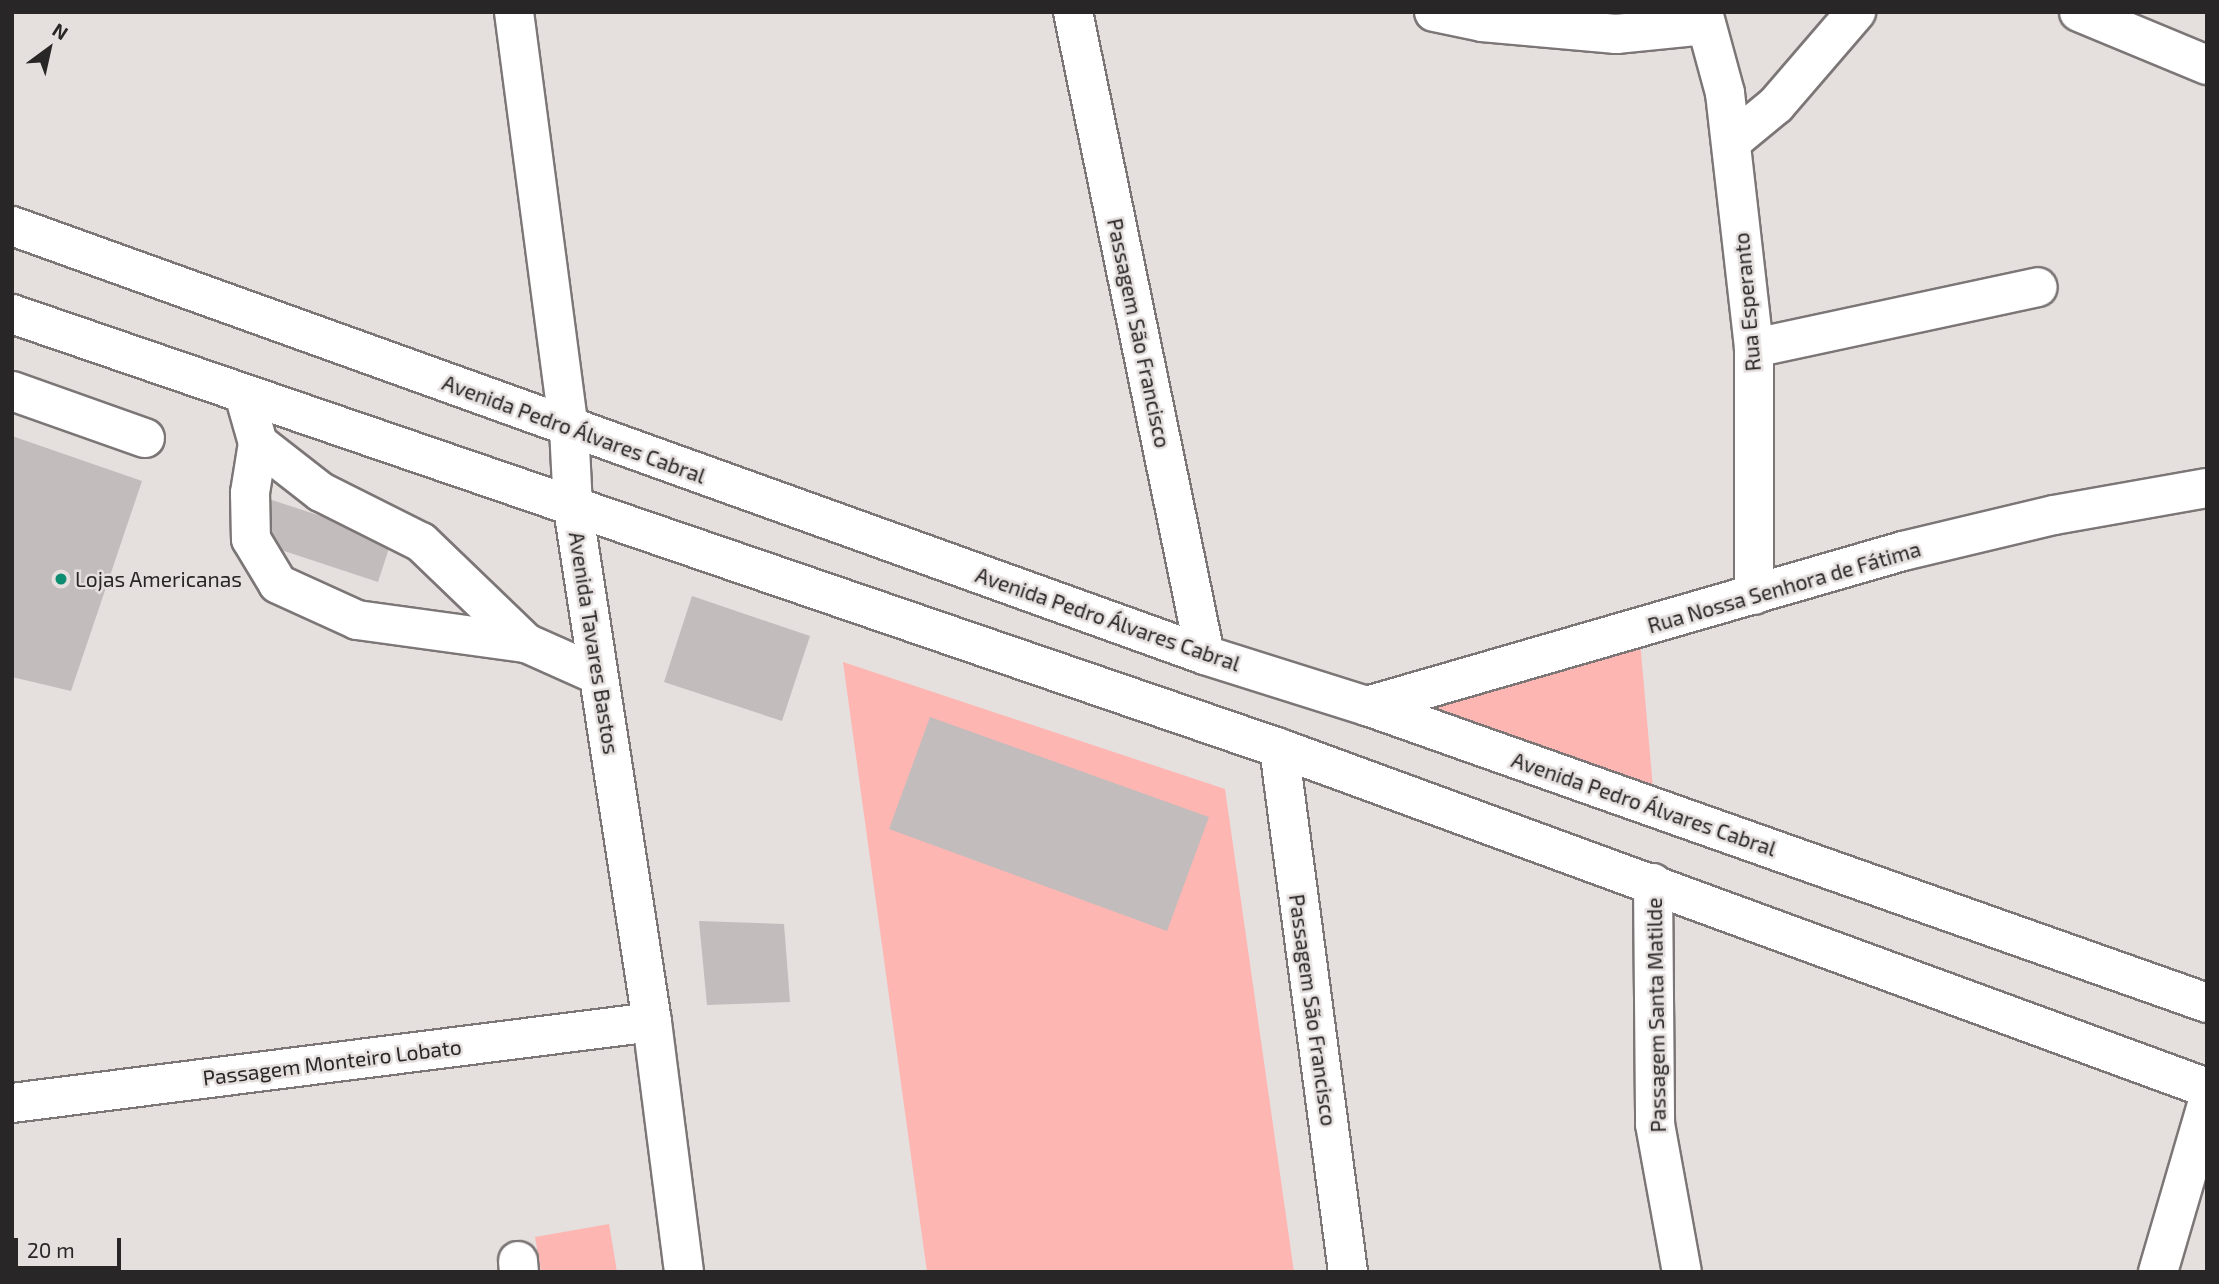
<!DOCTYPE html>
<html>
<head>
<meta charset="utf-8">
<style>
	body { margin:0 }
	#map { position:relative; width:2219px; height:1284px; overflow:hidden; background:#e5dfde; font-family:"Exo 2",sans-serif }
	div>[style] { position:absolute }
	.green>* { inset:0; background:#fdb6b1 }
	.building>* { inset:0; background:#c3bcbc }
	.roads { filter:drop-shadow(2px 0 #7c7676) drop-shadow(-2px 0 #7c7676) drop-shadow(0 2px #7c7676) drop-shadow(0 -2px #7c7676) }
	.minor>* { height:38px; margin:-19px; padding:0 19px; transform-origin:19px; border-radius:19px; background:#fff }
	.major>* { height:38px; margin:-19px; padding:0 19px; transform-origin:19px; border-radius:19px; background:#fff }
	.dots>* { width:19px; height:19px; translate:-50% -50%; box-sizing:border-box; border:4px solid #e5dfde; border-radius:50% }
	span { translate:-50% -50%; white-space:nowrap; text-align:center; line-height:1.15; -webkit-text-stroke:5px #e5dfde; paint-order:stroke }
	.street-label { font-size:21px; color:#282626 }
	.poi-label { font-size:21px; color:#282626 }
	.left { translate:0 -50%; text-align:left }
	.frame { position:absolute; inset:0; border:14px solid #282626; pointer-events:none }
	.north { position:absolute; left:14px; top:14px; width:70px; height:70px; -webkit-text-stroke:5px #e5dfde; paint-order:stroke; rotate:33deg; font-size:19px; font-weight:700; line-height:28px; text-align:center; color:#282626 }
	.north::after { content:''; display:block; margin:auto; width:24px; height:32px; background:#282626; clip-path:polygon(50% 0,100% 100%,50% 72%,0 100%) }
	.scale { position:absolute; left:14px; top:1238px; width:107px; height:32px; box-sizing:border-box; border:4px solid #282626; border-top:0; padding-left:9px; font-size:21px; line-height:24px; white-space:nowrap; color:#282626; -webkit-text-stroke:5px #e5dfde; paint-order:stroke }
</style>
</head>
<body>
<div id="map">
	<div class="green">
		<i style="clip-path:polygon(1640px 641px,1655px 811px,1367px 706px)"></i>
		<i style="clip-path:polygon(843px 662px,1225px 789px,1294px 1272px,927px 1272px)"></i>
		<i style="clip-path:polygon(609px 1224px,617px 1272px,541px 1272px,535px 1237px)"></i>
	</div>
	<div class="building">
		<i style="clip-path:polygon(12px 436px,142px 481px,71px 691px,12px 677px)"></i>
		<i style="clip-path:polygon(250px 493px,392px 539px,378px 582px,236px 535px)"></i>
		<i style="clip-path:polygon(692px 596px,810px 636px,782px 721px,664px 682px)"></i>
		<i style="clip-path:polygon(930px 717px,1209px 817px,1167px 931px,889px 829px)"></i>
		<i style="clip-path:polygon(699px 921px,784px 924px,790px 1002px,707px 1005px)"></i>
	</div>
	<div class="roads">
		<div class="minor">
			<i style="left:1073px;top:12px;width:656px;rotate:78.4deg"></i>
			<i style="left:1434px;top:12px;width:49px;rotate:11.8deg"></i>
			<i style="left:1482px;top:22px;width:135px;rotate:5.1deg"></i>
			<i style="left:1616px;top:34px;width:90px;rotate:-5.7deg"></i>
			<i style="left:1703px;top:12px;width:84px;rotate:74.8deg"></i>
			<i style="left:1725px;top:93px;width:257px;rotate:83.5deg"></i>
			<i style="left:1754px;top:348px;width:247px;rotate:90deg"></i>
			<i style="left:2079px;top:12px;width:139px;rotate:22.5deg"></i>
			<i style="left:1731px;top:142px;width:58px;rotate:-39.4deg"></i>
			<i style="left:1776px;top:105px;width:123px;rotate:-49.3deg"></i>
			<i style="left:1754px;top:348px;width:290px;rotate:-12.1deg"></i>
			<i style="left:12px;top:391px;width:141px;rotate:19.5deg"></i>
			<i style="left:244px;top:394px;width:51px;rotate:74.1deg"></i>
			<i style="left:258px;top:443px;width:80px;rotate:37.9deg"></i>
			<i style="left:321px;top:492px;width:112px;rotate:26.6deg"></i>
			<i style="left:421px;top:542px;width:146px;rotate:43.9deg"></i>
			<i style="left:526px;top:643px;width:79px;rotate:24deg"></i>
			<i style="left:258px;top:443px;width:51px;rotate:99.1deg"></i>
			<i style="left:250px;top:493px;width:46px;rotate:88.8deg"></i>
			<i style="left:251px;top:539px;width:52px;rotate:59deg"></i>
			<i style="left:278px;top:584px;width:87px;rotate:24.5deg"></i>
			<i style="left:357px;top:620px;width:171px;rotate:7.8deg"></i>
			<i style="left:1367px;top:706px;width:558px;rotate:-16.13deg"></i>
			<i style="left:1903px;top:551px;width:155px;rotate:-13.4deg"></i>
			<i style="left:2054px;top:515px;width:155px;rotate:-10deg"></i>
			<i style="left:1279px;top:748px;width:529px;rotate:82.5deg"></i>
			<i style="left:1653px;top:883px;width:241px;rotate:89.5deg"></i>
			<i style="left:1655px;top:1124px;width:150px;rotate:79.7deg"></i>
			<i style="left:12px;top:1103px;width:645px;rotate:-7.21deg"></i>
			<i style="left:518px;top:1261px;width:11px;rotate:85deg"></i>
			<i style="left:2158px;top:1272px;width:175px;rotate:-73.7deg"></i>
		</div>
		<div class="major">
			<i style="left:514px;top:12px;width:420px;rotate:82.5deg"></i>
			<i style="left:569px;top:428px;width:80px;rotate:87.1deg"></i>
			<i style="left:573px;top:508px;width:520px;rotate:81.26deg"></i>
			<i style="left:652px;top:1022px;width:252px;rotate:82.7deg"></i>
			<i style="left:12px;top:226px;width:1268px;rotate:19.78deg"></i>
			<i style="left:1205px;top:655px;width:170px;rotate:17.5deg"></i>
			<i style="left:1367px;top:706px;width:891px;rotate:19.47deg"></i>
			<i style="left:12px;top:314px;width:1339px;rotate:18.91deg"></i>
			<i style="left:1279px;top:748px;width:988px;rotate:20.12deg"></i>
		</div>
	</div>
	<div class="dots">
		<i style="left:61px;top:579px;background:#0c8d72"></i>
	</div>
	<div class="street-label">
		<span style="left:1747px;top:302px;rotate:-95deg">Rua Esperanto</span>
		<span style="left:1139px;top:333px;rotate:78deg">Passagem São Francisco</span>
		<span style="left:574px;top:429px;rotate:20deg">Avenida Pedro Álvares Cabral</span>
		<span style="left:1784px;top:587px;rotate:-16deg">Rua Nossa Senhora de Fátima</span>
		<span style="left:1108px;top:619px;rotate:19deg">Avenida Pedro Álvares Cabral</span>
		<span style="left:594px;top:643px;rotate:81deg">Avenida Tavares Bastos</span>
		<span style="left:1644px;top:804px;rotate:19deg">Avenida Pedro Álvares Cabral</span>
		<span style="left:1313px;top:1010px;rotate:82deg">Passagem São Francisco</span>
		<span style="left:1656px;top:1015px;rotate:-91deg">Passagem Santa Matilde</span>
		<span style="left:332px;top:1062px;rotate:-7deg">Passagem Monteiro Lobato</span>
	</div>
	<div class="poi-label">
		<span class="left" style="left:75px;top:579px">Lojas Americanas</span>
	</div>
	<div class="frame"></div>
	<div class="north">N</div>
	<div class="scale">20 m</div>
</div>
</body>
</html>
